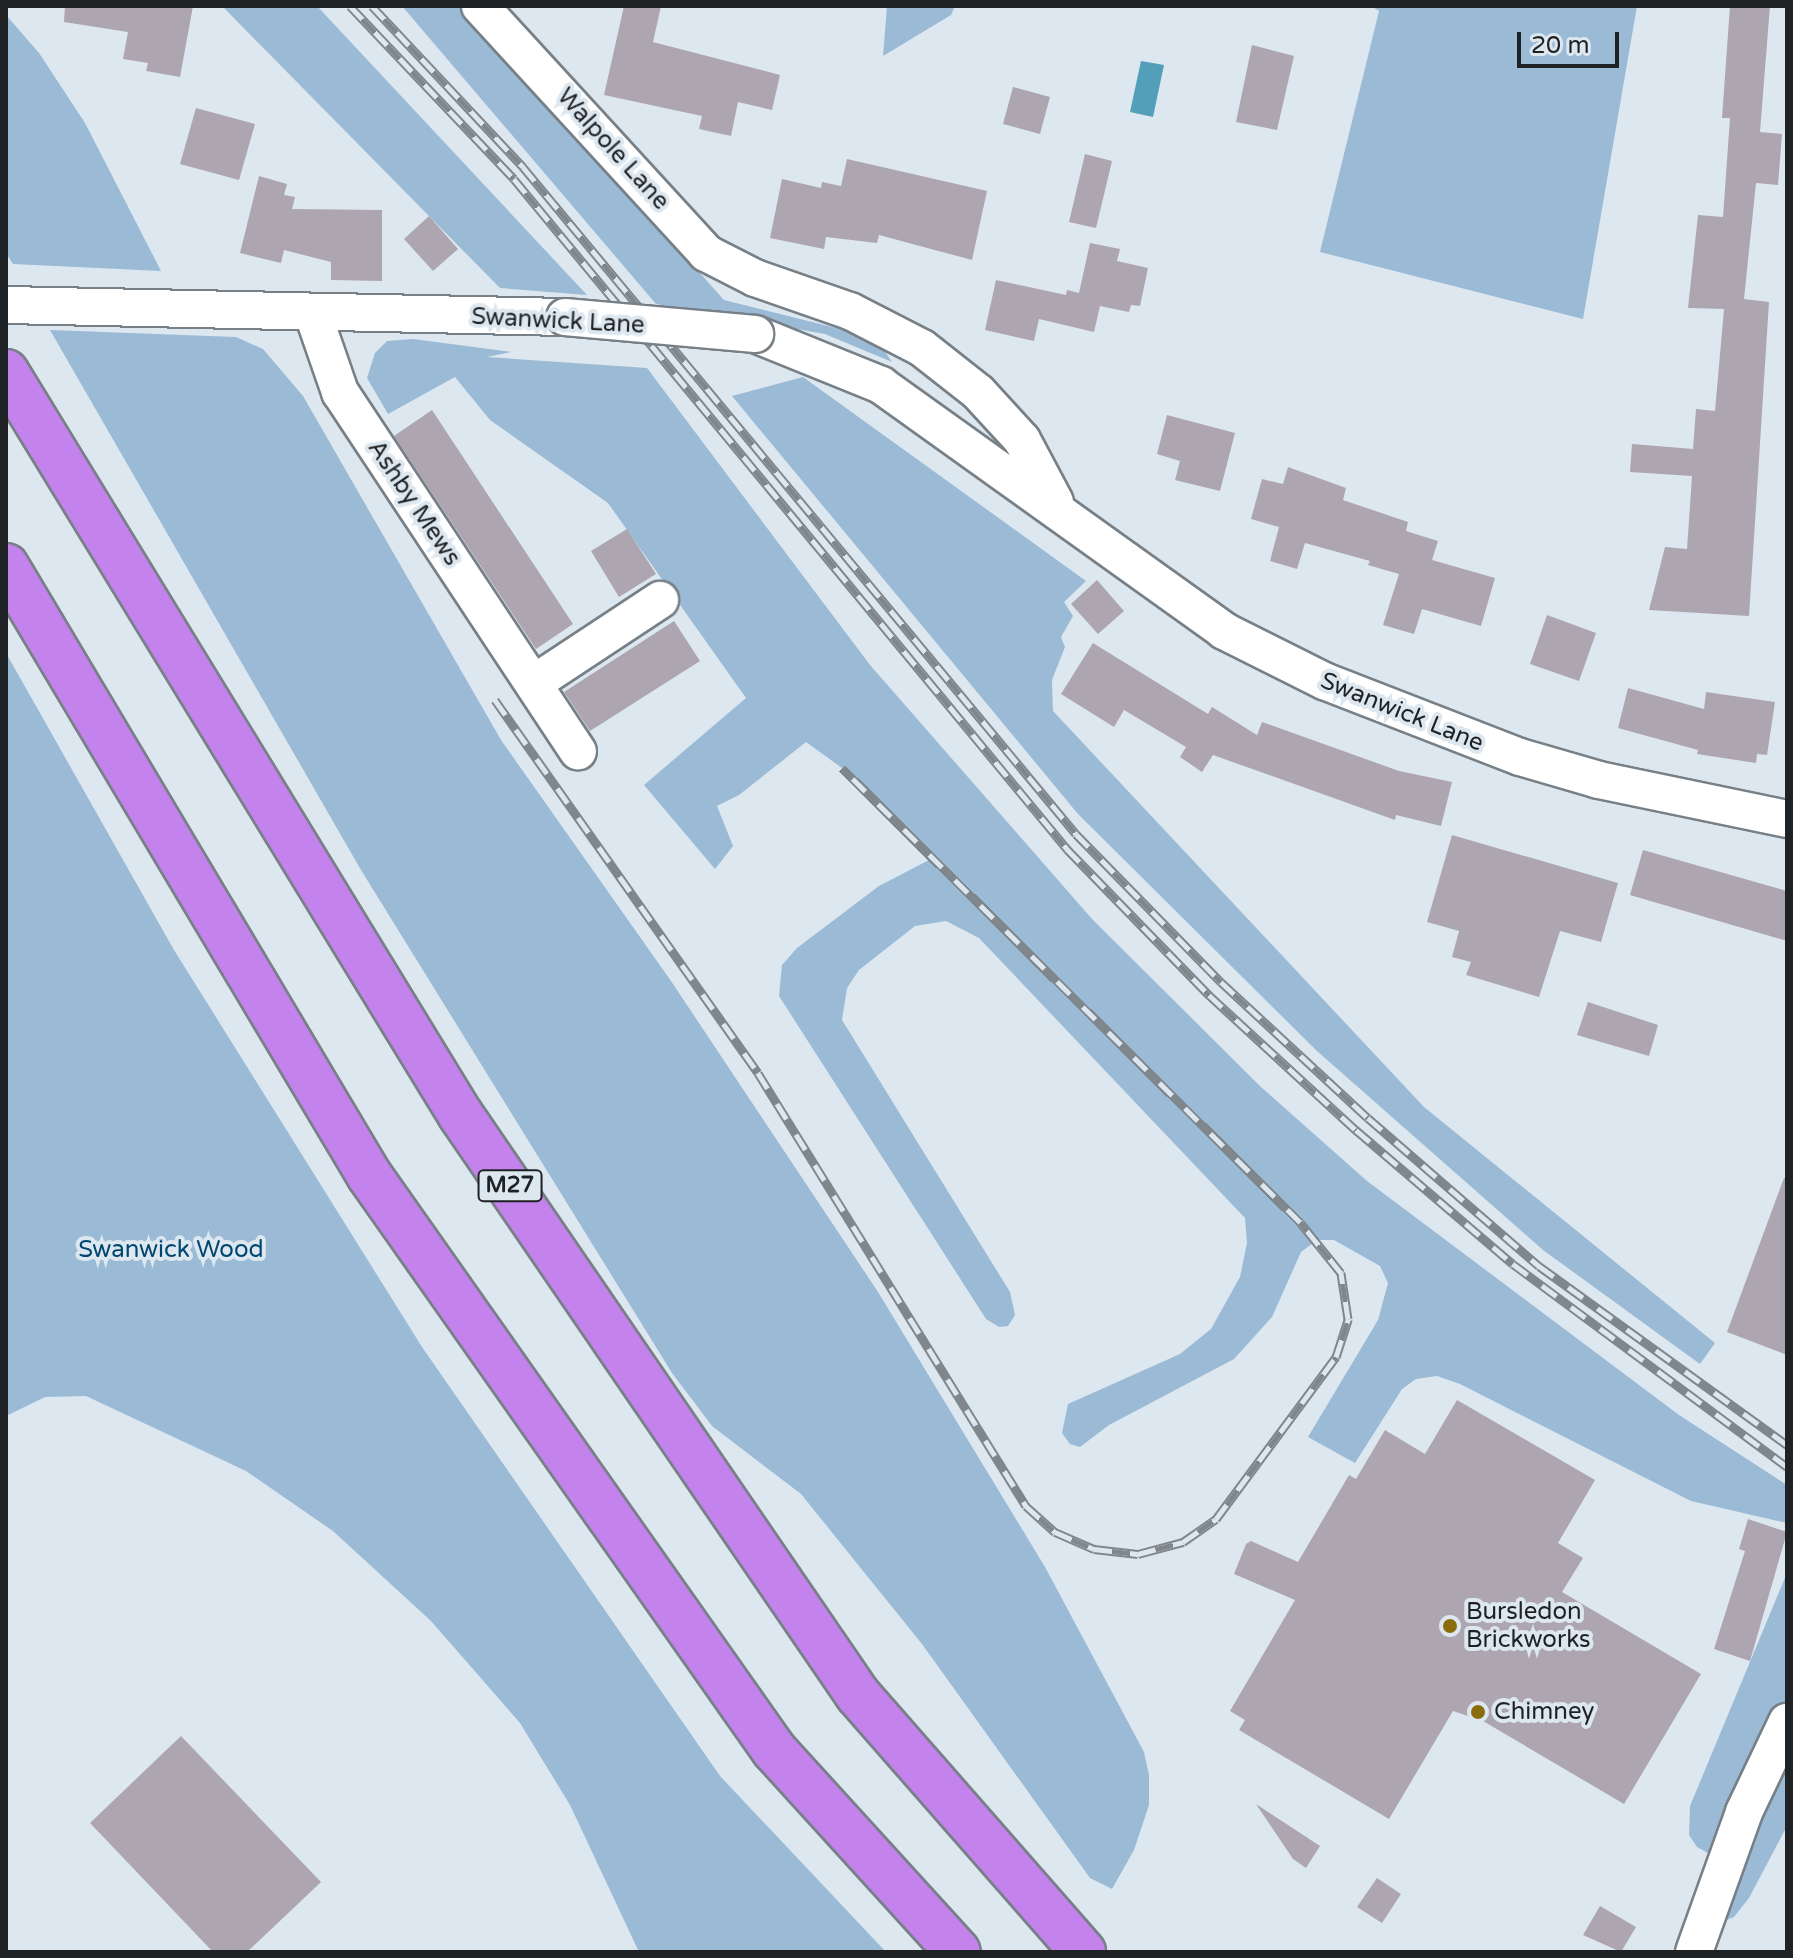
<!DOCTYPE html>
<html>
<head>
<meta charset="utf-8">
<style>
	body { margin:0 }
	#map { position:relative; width:1793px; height:1958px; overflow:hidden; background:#dde7ef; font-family:"Varela Round",sans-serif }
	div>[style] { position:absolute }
	.green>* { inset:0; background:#9abad6 }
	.water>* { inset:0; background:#539fba }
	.building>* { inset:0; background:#ada6b0 }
	.roads { filter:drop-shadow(2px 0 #778087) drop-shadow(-2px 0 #778087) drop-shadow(0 2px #778087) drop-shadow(0 -2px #778087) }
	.minor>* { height:36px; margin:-18px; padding:0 18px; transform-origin:18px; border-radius:18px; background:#fff }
	.highway>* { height:44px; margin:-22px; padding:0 22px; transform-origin:22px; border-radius:22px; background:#c482ed }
	.rail>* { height:9px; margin-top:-4.5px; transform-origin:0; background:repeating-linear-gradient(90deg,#dde7ef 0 18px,#80878c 0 36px); box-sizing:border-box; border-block:2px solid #80878c }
	.bridges { filter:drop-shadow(2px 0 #778087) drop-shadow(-2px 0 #778087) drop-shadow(0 2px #778087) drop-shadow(0 -2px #778087) }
	.minor-bridge>* { height:36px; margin:-18px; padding:0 18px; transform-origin:18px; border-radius:18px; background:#fff }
	.dots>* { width:22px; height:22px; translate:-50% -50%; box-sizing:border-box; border:4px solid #dde7ef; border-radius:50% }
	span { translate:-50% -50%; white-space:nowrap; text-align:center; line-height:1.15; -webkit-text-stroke:8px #dde7ef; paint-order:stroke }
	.shield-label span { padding:2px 6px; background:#dde7ef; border:2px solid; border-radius:6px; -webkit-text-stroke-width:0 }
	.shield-label { font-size:22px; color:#1e2225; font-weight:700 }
	.street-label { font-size:24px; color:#1e2225 }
	.park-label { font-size:24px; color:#01466f }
	.poi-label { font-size:24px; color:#1e2225 }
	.left { translate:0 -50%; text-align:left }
	.frame { position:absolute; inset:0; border:8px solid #1e2225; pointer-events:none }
	.scale { position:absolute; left:1517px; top:32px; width:102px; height:36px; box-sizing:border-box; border:4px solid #1e2225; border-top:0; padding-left:10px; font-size:24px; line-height:28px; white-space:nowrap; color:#1e2225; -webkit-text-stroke:6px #dde7ef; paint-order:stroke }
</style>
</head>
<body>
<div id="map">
	<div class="green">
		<i style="clip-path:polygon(222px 6px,317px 6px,587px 295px,500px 288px)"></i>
		<i style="clip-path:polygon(402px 6px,462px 6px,724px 300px,876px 338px,892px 362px,825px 334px,656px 304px)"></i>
		<i style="clip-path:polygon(887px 6px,955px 6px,951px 15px,883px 56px)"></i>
		<i style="clip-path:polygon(1371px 6px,1637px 6px,1583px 319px,1320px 252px,1379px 11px)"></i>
		<i style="clip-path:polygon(6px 15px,39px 53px,85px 123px,161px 271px,13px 264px,6px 253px)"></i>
		<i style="clip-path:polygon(50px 330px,236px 337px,263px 349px,303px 396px,501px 740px,671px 981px,878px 1292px,1045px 1567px,1144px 1752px,1149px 1775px,1149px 1805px,1134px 1850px,1112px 1889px,1090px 1878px,922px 1644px,801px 1494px,712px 1426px,672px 1373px,361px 870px)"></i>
		<i style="clip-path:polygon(413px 339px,511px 352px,487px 357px,647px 368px,870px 665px,1092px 919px,1261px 1087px,1367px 1181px,1679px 1415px,1787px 1485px,1787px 1523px,1691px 1501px,1460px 1384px,1437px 1376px,1416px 1379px,1402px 1389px,1355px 1463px,1308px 1437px,1378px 1320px,1388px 1283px,1380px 1266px,1334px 1240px,1317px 1240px,1301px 1252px,1272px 1317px,1234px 1359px,1109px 1425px,1080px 1447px,1070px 1444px,1062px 1433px,1068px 1404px,1180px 1354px,1211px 1329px,1240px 1277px,1247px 1243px,1245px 1218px,979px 938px,946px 921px,915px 926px,859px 970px,847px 988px,842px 1020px,1010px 1292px,1015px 1315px,1008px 1326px,999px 1327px,986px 1319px,779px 996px,782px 965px,797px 948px,879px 886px,931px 859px,842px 768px,806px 742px,739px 795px,717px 806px,733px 846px,715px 869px,644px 785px,746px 698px,608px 503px,490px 420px,455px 377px,388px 414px,367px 378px,375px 353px,387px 341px)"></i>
		<i style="clip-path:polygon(803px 377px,1086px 581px,1064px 602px,1073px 616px,1061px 637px,1065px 647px,1052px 680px,1053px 711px,1424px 1107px,1715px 1343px,1700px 1364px,1543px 1250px,1317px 1051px,1078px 814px,732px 396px)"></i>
		<i style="clip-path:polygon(6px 653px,174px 950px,422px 1347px,720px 1776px,886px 1952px,639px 1952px,570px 1805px,520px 1723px,431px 1621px,333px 1531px,246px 1471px,86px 1396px,45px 1397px,6px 1416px)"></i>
		<i style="clip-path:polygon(1787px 1573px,1787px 1826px,1749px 1898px,1734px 1917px,1721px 1922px,1728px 1864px,1697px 1847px,1689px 1835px,1690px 1806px)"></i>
	</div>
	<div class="water">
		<i style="clip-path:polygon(1141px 61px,1164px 65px,1153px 117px,1130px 112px)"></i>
	</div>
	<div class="building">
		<i style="clip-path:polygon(65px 6px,193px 6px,180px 77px,146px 71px,148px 63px,123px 59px,128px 32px,64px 22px)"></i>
		<i style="clip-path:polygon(624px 6px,661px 6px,653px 42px,780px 75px,772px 110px,738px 102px,731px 136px,699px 129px,702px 116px,604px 95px)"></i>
		<i style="clip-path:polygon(1730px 6px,1770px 6px,1760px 132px,1782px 134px,1778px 185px,1756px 183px,1744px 299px,1769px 302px,1749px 616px,1649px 610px,1665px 547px,1687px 549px,1692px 476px,1630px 472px,1632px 444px,1693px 449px,1696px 409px,1715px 411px,1724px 309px,1688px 308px,1698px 215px,1723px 217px,1730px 118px,1722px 118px)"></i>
		<i style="clip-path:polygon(1252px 45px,1294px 56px,1277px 130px,1236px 122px)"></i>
		<i style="clip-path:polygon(1013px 87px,1050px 97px,1040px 134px,1003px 124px)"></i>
		<i style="clip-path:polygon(196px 108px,255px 124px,239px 180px,180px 164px)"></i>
		<i style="clip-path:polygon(1085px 154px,1112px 161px,1096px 228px,1069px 222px)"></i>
		<i style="clip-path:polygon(847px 159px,987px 191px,972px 260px,879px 235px,877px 243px,826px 237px,824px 249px,770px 238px,782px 179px,821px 188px,822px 182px,841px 186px)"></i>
		<i style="clip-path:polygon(259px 176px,287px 184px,284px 195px,295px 197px,292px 209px,382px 210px,382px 281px,331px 280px,331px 262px,284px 250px,281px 263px,240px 253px)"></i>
		<i style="clip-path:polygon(429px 216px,458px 249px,433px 271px,404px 239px)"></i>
		<i style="clip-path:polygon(1090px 243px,1120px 249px,1117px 261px,1148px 268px,1140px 306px,1131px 305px,1129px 312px,1100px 306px,1094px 332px,1039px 319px,1034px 341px,985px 330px,996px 280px,1066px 295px,1067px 290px,1079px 293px)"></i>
		<i style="clip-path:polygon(432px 410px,573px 624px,536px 649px,394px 436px)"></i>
		<i style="clip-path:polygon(1167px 415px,1235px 433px,1220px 491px,1175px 480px,1180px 461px,1157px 454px)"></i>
		<i style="clip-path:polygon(1288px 467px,1346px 488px,1343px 500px,1408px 522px,1406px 531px,1438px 541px,1432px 560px,1495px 578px,1481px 626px,1422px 609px,1414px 634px,1383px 625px,1399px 574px,1368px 565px,1370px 561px,1305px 543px,1297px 569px,1270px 561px,1279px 527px,1251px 519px,1262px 479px,1283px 484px)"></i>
		<i style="clip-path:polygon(627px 529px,656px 574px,619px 597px,591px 551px)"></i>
		<i style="clip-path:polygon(1097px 580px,1124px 611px,1098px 634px,1071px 604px)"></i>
		<i style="clip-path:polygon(1547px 615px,1596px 633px,1579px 681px,1530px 664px)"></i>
		<i style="clip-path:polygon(674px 621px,700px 661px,590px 731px,564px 692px)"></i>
		<i style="clip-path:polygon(1093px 643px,1208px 714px,1212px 707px,1257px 735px,1262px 722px,1399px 771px,1452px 782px,1441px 826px,1396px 815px,1395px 820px,1213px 755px,1202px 772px,1180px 757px,1186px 747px,1124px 710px,1114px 727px,1061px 694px)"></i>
		<i style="clip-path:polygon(1628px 688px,1704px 709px,1706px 692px,1775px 702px,1767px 755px,1757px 754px,1756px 763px,1697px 754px,1698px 750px,1618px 728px)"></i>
		<i style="clip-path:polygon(1452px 835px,1618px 883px,1601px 942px,1560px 931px,1539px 997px,1466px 975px,1471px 962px,1452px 957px,1459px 931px,1427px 922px)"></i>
		<i style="clip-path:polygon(1643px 850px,1787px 891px,1787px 941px,1630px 895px)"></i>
		<i style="clip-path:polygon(1588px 1002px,1658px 1025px,1649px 1056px,1577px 1035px)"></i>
		<i style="clip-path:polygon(1784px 1178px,1787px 1178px,1787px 1355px,1727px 1332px)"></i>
		<i style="clip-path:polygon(1457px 1400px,1595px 1480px,1558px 1543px,1583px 1558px,1562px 1592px,1701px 1674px,1624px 1804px,1483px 1721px,1453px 1711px,1389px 1819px,1239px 1730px,1245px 1720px,1230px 1711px,1295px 1600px,1234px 1574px,1246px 1544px,1251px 1541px,1298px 1562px,1349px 1475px,1356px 1479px,1385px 1430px,1425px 1454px)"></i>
		<i style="clip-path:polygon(1748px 1519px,1787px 1532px,1750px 1661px,1714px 1649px,1745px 1551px,1739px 1549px)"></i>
		<i style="clip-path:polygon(181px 1736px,321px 1882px,247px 1952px,213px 1952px,90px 1823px)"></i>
		<i style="clip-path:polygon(1256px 1804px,1320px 1846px,1306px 1868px,1293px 1859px)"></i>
		<i style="clip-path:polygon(1377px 1878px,1401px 1894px,1382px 1923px,1357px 1907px)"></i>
		<i style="clip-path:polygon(1600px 1906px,1636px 1927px,1621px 1952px,1583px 1935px)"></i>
	</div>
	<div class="roads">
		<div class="minor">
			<i style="left:480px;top:6px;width:335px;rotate:47.5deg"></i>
			<i style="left:706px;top:253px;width:55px;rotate:27deg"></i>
			<i style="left:755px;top:278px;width:101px;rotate:19.2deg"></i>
			<i style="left:850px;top:311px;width:81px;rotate:27.2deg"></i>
			<i style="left:922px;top:348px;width:71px;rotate:38.2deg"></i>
			<i style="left:978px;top:392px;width:65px;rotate:47.5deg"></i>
			<i style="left:1022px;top:440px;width:70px;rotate:62deg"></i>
			<i style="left:6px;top:305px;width:559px;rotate:1.23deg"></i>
			<i style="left:313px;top:314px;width:83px;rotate:70.9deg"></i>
			<i style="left:340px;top:392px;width:431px;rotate:56.5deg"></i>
			<i style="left:755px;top:334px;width:136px;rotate:22deg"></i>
			<i style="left:881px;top:385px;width:422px;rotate:35.6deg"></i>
			<i style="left:1224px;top:631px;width:112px;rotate:26.6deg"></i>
			<i style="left:1324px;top:681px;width:210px;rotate:21.2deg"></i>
			<i style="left:1520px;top:757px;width:82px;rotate:16.2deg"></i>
			<i style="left:1599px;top:780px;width:192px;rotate:11.7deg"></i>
			<i style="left:534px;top:683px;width:151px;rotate:-33.4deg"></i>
			<i style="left:1694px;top:1952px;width:149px;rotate:-70.3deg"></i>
			<i style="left:1744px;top:1812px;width:100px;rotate:-64.5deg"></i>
		</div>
		<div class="highway">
			<i style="left:6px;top:372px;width:870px;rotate:58.54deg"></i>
			<i style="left:460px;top:1114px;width:704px;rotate:55.59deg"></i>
			<i style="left:858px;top:1695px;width:342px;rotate:48.8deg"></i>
			<i style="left:6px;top:566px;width:709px;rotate:59.2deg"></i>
			<i style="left:369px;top:1175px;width:703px;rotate:54.84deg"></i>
			<i style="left:774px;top:1750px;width:273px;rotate:47.7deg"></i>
		</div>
	</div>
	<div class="rail">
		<i style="left:350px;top:6px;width:238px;rotate:46.5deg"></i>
		<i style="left:514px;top:179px;width:869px;rotate:50.46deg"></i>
		<i style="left:1067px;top:849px;width:204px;rotate:45.8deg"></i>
		<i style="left:1209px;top:995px;width:200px;rotate:42.6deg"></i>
		<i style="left:1356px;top:1130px;width:206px;rotate:40.5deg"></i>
		<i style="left:1513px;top:1264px;width:341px;rotate:36.5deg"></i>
		<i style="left:372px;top:6px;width:221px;rotate:46.8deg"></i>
		<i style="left:523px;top:167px;width:866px;rotate:50.34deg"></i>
		<i style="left:1076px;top:834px;width:207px;rotate:45.6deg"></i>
		<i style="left:1221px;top:982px;width:200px;rotate:42.8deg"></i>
		<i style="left:1368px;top:1118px;width:226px;rotate:40.9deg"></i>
		<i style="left:1539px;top:1266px;width:306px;rotate:35.8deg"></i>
		<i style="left:495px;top:700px;width:456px;rotate:54.8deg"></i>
		<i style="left:758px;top:1073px;width:509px;rotate:58.25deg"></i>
		<i style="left:1026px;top:1506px;width:39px;rotate:42deg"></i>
		<i style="left:1055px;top:1532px;width:43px;rotate:23.6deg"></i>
		<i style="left:1094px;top:1549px;width:44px;rotate:6.5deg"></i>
		<i style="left:1138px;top:1554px;width:47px;rotate:-14.9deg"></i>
		<i style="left:1183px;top:1542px;width:40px;rotate:-34.9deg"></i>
		<i style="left:1216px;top:1519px;width:202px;rotate:-53.5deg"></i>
		<i style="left:1336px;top:1357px;width:40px;rotate:-72deg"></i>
		<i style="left:1348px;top:1319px;width:47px;rotate:-98.7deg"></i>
		<i style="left:1341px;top:1273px;width:65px;rotate:-128.8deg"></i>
		<i style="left:1300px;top:1222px;width:645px;rotate:-135.25deg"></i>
	</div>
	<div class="bridges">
		<div class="minor-bridge">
			<i style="left:565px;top:317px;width:191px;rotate:5.1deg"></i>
		</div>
	</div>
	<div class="dots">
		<i style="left:1450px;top:1626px;background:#8b6c0d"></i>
		<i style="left:1478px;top:1712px;background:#8b6c0d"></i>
	</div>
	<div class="shield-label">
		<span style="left:510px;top:1186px">M27</span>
	</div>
	<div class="street-label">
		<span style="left:613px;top:149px;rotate:48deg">Walpole Lane</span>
		<span style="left:558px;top:321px;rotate:3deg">Swanwick Lane</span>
		<span style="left:414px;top:503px;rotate:56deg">Ashby Mews</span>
		<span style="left:1402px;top:712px;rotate:22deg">Swanwick Lane</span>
	</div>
	<div class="park-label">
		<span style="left:171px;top:1250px">Swanwick Wood</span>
	</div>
	<div class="poi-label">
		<span class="left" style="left:1466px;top:1626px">Bursledon<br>Brickworks</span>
		<span class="left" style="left:1494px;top:1712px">Chimney</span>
	</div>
	<div class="frame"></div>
	<div class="scale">20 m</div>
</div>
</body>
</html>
